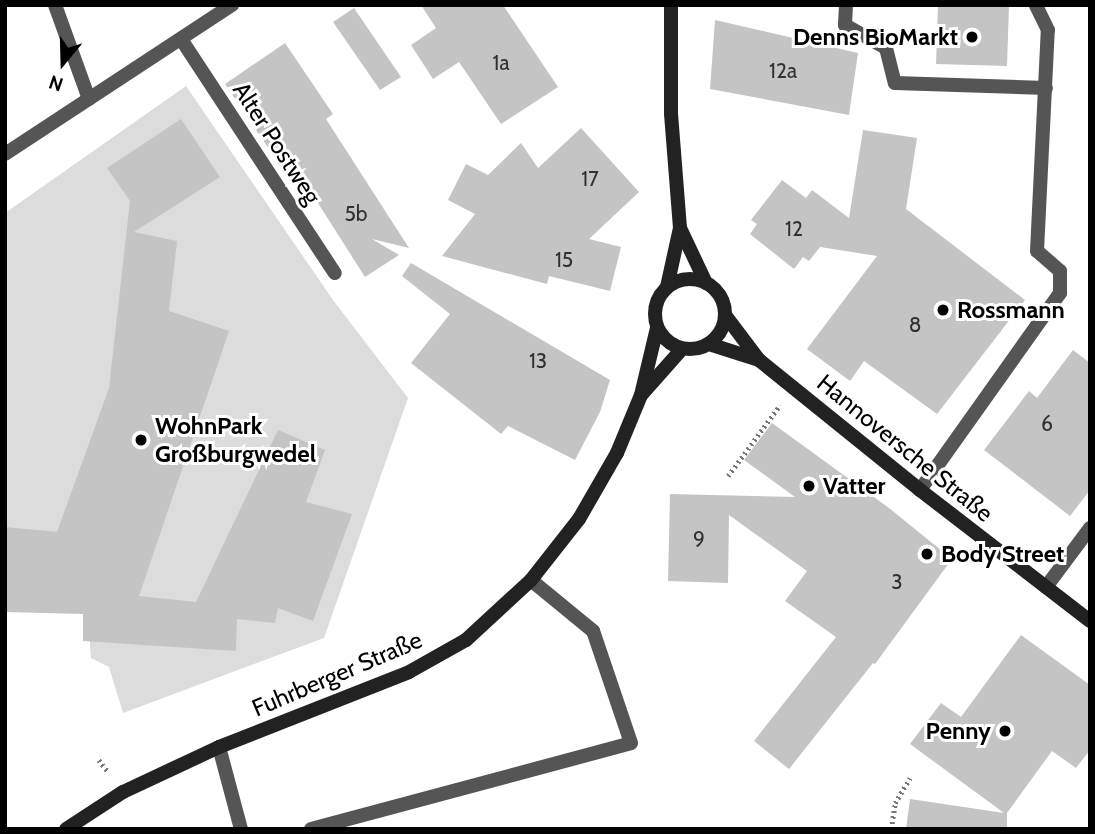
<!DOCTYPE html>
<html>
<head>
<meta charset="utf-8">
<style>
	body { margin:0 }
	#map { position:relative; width:1095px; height:834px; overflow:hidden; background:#fff; font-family:Cabin,sans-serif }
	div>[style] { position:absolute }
	.green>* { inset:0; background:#dcdcdc }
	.building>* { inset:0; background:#c4c4c4 }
	.path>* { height:4.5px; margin-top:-2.25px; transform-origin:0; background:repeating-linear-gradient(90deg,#777 0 2px,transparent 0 5.5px) }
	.lane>* { height:14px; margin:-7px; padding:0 7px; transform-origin:7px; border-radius:7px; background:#555 }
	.street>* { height:14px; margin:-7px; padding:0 7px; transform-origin:7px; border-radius:7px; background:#555 }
	.secondary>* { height:14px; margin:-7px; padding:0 7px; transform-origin:7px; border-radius:7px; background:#222 }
	.secondary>.ring { margin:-7px; padding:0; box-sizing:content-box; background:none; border:14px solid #222; border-radius:50% }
	.dots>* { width:19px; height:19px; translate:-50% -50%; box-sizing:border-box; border:4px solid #fff; border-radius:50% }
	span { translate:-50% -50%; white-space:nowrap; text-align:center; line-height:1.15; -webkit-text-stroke:6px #fff; paint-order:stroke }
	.number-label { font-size:21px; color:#313131 }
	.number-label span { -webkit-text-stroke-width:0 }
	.poi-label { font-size:24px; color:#000; font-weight:700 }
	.right { translate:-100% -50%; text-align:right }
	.left { translate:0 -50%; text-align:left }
	.street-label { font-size:24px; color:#000 }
	.frame { position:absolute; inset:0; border:7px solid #000; pointer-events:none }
	.north { position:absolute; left:28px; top:28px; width:70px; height:70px; -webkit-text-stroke:5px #fff; paint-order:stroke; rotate:199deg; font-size:19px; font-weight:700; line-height:28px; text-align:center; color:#000 }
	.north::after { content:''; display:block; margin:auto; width:24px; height:32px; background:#000; clip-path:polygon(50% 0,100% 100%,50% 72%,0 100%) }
</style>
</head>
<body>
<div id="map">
	<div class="green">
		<i style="clip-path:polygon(186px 86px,333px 300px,408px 398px,324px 638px,123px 713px,109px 667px,91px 658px,87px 608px,5px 606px,5px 213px)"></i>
	</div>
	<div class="building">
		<i style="clip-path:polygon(421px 5px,503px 5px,558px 87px,501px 124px,459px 62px,433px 79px,411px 45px,436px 28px)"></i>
		<i style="clip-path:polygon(938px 5px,1009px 5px,1007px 66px,936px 64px)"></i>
		<i style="clip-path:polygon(354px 8px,401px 77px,380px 90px,333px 22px)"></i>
		<i style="clip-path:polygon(715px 20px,858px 53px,849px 115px,710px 89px)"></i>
		<i style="clip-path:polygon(285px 43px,333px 114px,326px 119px,409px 248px,372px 239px,399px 255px,365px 277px,283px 148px,273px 155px,225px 84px)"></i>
		<i style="clip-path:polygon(181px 119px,220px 177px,134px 232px,177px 241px,169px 311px,229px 331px,139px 596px,196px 602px,278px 430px,325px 450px,306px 502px,352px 514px,313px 621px,278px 608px,275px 623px,237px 619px,236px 651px,83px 641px,83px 614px,5px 612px,5px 527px,57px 532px,109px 388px,130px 201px,107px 168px)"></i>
		<i style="clip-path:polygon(581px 128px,639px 192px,589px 239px,621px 247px,610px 291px,549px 276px,547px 284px,442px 256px,475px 214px,448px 200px,466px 164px,488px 175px,521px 143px,538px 168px)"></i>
		<i style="clip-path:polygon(863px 130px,917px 138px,906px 209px,1025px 300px,937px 414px,864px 361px,850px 381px,807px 349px,877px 256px,820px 247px,809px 261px,803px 257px,794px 269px,750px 234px,757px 224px,751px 220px,782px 180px,806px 198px,812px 190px,849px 218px)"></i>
		<i style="clip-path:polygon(411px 263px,610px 380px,600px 412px,575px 460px,508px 426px,501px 434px,411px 363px,450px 314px,402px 276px)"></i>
		<i style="clip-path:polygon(1073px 350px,1090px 363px,1090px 490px,1070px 516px,984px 450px,1029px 391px,1037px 398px)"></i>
		<i style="clip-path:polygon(772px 423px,889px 508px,952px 559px,875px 664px,873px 663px,789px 769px,754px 741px,836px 637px,785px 601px,807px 571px,729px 515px,728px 583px,668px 581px,670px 494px,795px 497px,744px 460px)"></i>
		<i style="clip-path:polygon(1021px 635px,1090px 685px,1090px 750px,1076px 768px,1052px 751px,1007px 813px,1007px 829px,906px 829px,910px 799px,1004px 813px,910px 744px,941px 703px,961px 717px)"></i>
	</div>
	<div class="path">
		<i style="left:728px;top:476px;width:88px;rotate:-53.8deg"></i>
		<i style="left:99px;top:760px;width:16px;rotate:52deg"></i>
		<i style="left:891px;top:829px;width:26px;rotate:-81deg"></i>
		<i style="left:895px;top:803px;width:29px;rotate:-59deg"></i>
	</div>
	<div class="lane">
		<i style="left:846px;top:5px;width:20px;rotate:93deg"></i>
		<i style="left:845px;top:25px;width:47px;rotate:29.3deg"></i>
		<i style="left:886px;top:48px;width:36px;rotate:76deg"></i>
		<i style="left:895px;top:83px;width:151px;rotate:1.9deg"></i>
		<i style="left:181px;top:39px;width:280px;rotate:56.7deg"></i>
		<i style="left:920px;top:490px;width:242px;rotate:-54.6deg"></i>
		<i style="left:1060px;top:293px;width:22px;rotate:-90deg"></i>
		<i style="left:1060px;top:271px;width:30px;rotate:-139deg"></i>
		<i style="left:1037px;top:251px;width:221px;rotate:-87.2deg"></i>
		<i style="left:1048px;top:30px;width:28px;rotate:-116deg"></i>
		<i style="left:219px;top:747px;width:85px;rotate:75deg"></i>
		<i style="left:311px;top:829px;width:331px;rotate:-15deg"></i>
		<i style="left:631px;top:743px;width:118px;rotate:-108.7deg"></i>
		<i style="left:593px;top:631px;width:80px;rotate:-140.6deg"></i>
	</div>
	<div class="street">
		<i style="left:55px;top:5px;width:100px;rotate:70.1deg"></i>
		<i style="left:5px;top:154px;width:272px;rotate:-33.3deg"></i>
		<i style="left:1046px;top:587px;width:74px;rotate:-53.3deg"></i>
	</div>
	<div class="secondary">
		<i style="left:680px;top:228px;width:61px;rotate:64.7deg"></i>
		<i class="ring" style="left:655px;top:279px;width:56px;height:56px"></i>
		<i style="left:667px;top:287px;width:60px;rotate:-77.6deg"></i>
		<i style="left:680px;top:228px;width:115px;rotate:-94.5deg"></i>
		<i style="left:671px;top:113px;width:108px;rotate:-90deg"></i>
		<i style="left:725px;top:315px;width:56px;rotate:52.9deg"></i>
		<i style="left:759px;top:360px;width:207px;rotate:38.9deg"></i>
		<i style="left:920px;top:490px;width:215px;rotate:37.6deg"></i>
		<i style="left:709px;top:344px;width:52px;rotate:17.7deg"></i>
		<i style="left:642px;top:394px;width:60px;rotate:-48.4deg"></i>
		<i style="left:66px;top:829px;width:68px;rotate:-33deg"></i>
		<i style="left:123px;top:792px;width:106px;rotate:-25.1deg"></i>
		<i style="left:219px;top:747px;width:204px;rotate:-21.5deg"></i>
		<i style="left:409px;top:672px;width:65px;rotate:-29.3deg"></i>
		<i style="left:466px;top:640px;width:88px;rotate:-42.7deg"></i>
		<i style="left:531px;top:580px;width:78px;rotate:-51.8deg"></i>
		<i style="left:579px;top:519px;width:76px;rotate:-60.1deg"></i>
		<i style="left:617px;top:453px;width:63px;rotate:-67.5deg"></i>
		<i style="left:641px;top:395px;width:69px;rotate:-76.6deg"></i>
	</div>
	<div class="dots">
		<i style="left:972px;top:37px;background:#000"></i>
		<i style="left:943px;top:310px;background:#000"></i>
		<i style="left:141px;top:440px;background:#000"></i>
		<i style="left:809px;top:486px;background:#000"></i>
		<i style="left:927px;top:554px;background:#000"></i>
		<i style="left:1005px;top:731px;background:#000"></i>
	</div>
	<div class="number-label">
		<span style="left:501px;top:63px">1a</span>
		<span style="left:783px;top:71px">12a</span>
		<span style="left:590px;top:179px">17</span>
		<span style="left:356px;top:214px">5b</span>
		<span style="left:794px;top:229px">12</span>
		<span style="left:564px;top:260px">15</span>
		<span style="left:915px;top:325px">8</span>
		<span style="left:538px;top:361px">13</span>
		<span style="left:1047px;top:424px">6</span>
		<span style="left:699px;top:539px">9</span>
		<span style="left:897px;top:582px">3</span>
	</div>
	<div class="poi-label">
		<span class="right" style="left:958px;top:37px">Denns BioMarkt</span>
		<span class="left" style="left:957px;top:310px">Rossmann</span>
		<span class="left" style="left:155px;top:440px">WohnPark<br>Großburgwedel</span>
		<span class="left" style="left:823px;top:486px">Vatter</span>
		<span class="left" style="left:941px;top:554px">Body Street</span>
		<span class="right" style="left:991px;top:731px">Penny</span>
	</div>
	<div class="street-label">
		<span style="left:277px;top:143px;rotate:57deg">Alter Postweg</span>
		<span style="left:905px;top:448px;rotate:39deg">Hannoversche Straße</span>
		<span style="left:337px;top:674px;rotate:-23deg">Fuhrberger Straße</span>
	</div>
	<div class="frame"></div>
	<div class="north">N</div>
</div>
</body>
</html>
